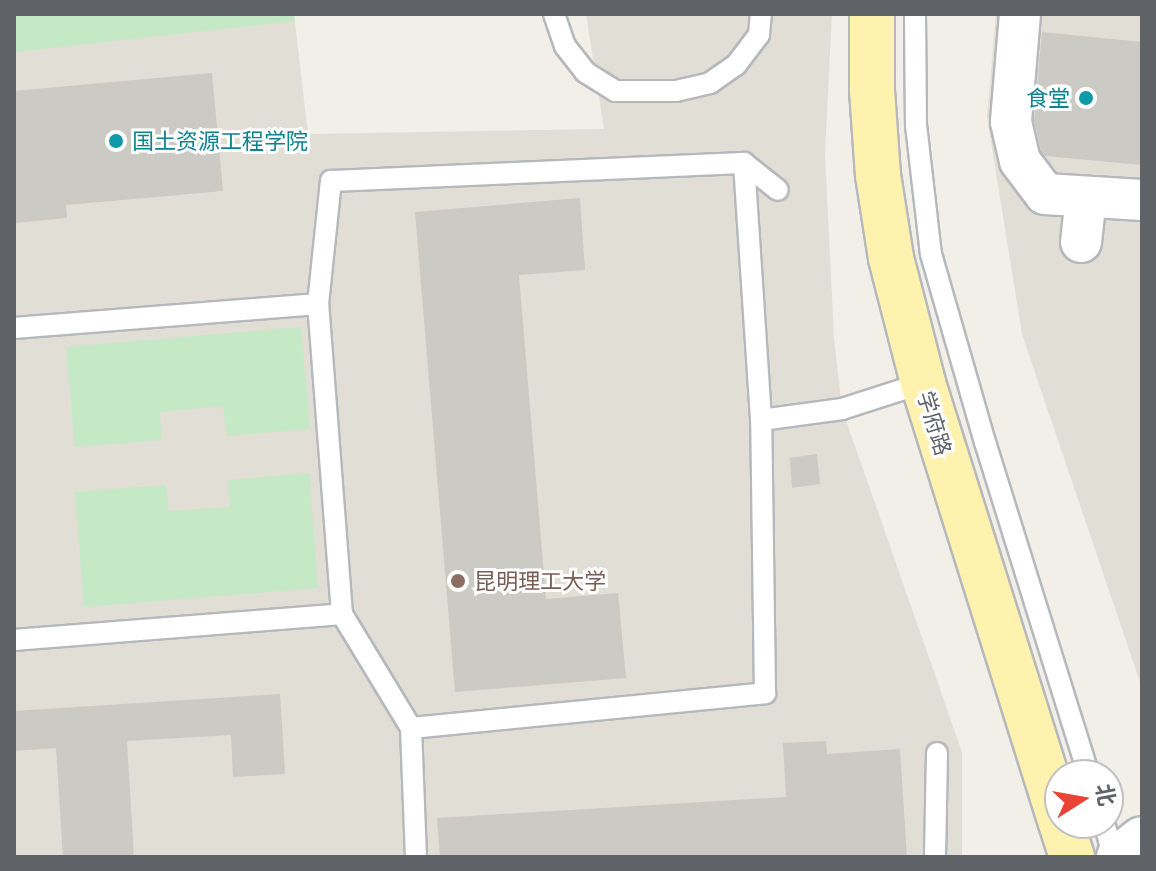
<!DOCTYPE html>
<html>
<head>
<meta charset="utf-8">
<style>
	body { margin:0 }
	#map { position:relative; width:1156px; height:871px; overflow:hidden; background:#f1efe8; font-family:Ubuntu,"Noto Sans SC",sans-serif }
	div>[style] { position:absolute }
	.education>* { inset:0; background:#e1ded6 }
	.green>* { inset:0; background:#c5e8c5 }
	.building>* { inset:0; background:#cccac5 }
	.roads { filter:drop-shadow(2px 0 #b5b8bc) drop-shadow(-2px 0 #b5b8bc) drop-shadow(0 2px #b5b8bc) drop-shadow(0 -2px #b5b8bc) }
	.service>* { height:20px; margin:-10px; padding:0 10px; transform-origin:10px; border-radius:10px; background:#fff }
	.minor>* { height:40px; margin:-20px; padding:0 20px; transform-origin:20px; border-radius:20px; background:#fff }
	.secondary>* { height:44px; margin:-22px; padding:0 22px; transform-origin:22px; border-radius:22px; background:#fff }
	.primary>* { height:44px; margin:-22px; padding:0 22px; transform-origin:22px; border-radius:22px; background:#fff2af }
	.dots>* { width:22px; height:22px; translate:-50% -50%; box-sizing:border-box; border:4px solid #fff; border-radius:50% }
	span { translate:-50% -50%; white-space:nowrap; text-align:center; line-height:1.15; -webkit-text-stroke:6px #fff; paint-order:stroke }
	.culture-label { font-size:22px; color:#0d838f }
	.right { translate:-100% -50%; text-align:right }
	.left { translate:0 -50%; text-align:left }
	.street-label { font-size:22px; color:#5f6368 }
	.education-label { font-size:22px; color:#785e54 }
	.frame { position:absolute; inset:0; border:16px solid #5f6368; pointer-events:none }
	.north { position:absolute; left:1044px; top:759px; width:80px; height:80px; box-sizing:border-box; background:#fff; border:2px solid #bfc1c3; border-radius:50%; rotate:79deg; font-size:22px; font-weight:700; line-height:32px; text-align:center; color:#5f6368 }
	.north::after { content:''; display:block; margin:auto; width:28px; height:36px; background:#ea4335; clip-path:polygon(50% 0,100% 100%,50% 72%,0 100%) }
</style>
</head>
<body>
<div id="map">
	<div class="education">
		<i style="clip-path:polygon(14px 14px,294px 14px,308px 134px,604px 129px,586px 14px,832px 14px,825px 154px,834px 338px,842px 409px,962px 752px,962px 857px,14px 857px)"></i>
		<i style="clip-path:polygon(996px 14px,1142px 14px,1142px 688px,1022px 334px,987px 117px)"></i>
	</div>
	<div class="green">
		<i style="clip-path:polygon(14px 14px,294px 14px,295px 21px,14px 52px)"></i>
		<i style="clip-path:polygon(301px 327px,310px 429px,227px 436px,223px 406px,160px 412px,162px 440px,75px 447px,66px 347px)"></i>
		<i style="clip-path:polygon(309px 473px,318px 588px,84px 607px,75px 492px,166px 485px,169px 511px,230px 507px,228px 480px)"></i>
	</div>
	<div class="building">
		<i style="clip-path:polygon(1042px 32px,1142px 42px,1142px 165px,1045px 156px,1041px 151px,1034px 120px)"></i>
		<i style="clip-path:polygon(212px 73px,223px 191px,66px 205px,67px 218px,14px 223px,14px 91px)"></i>
		<i style="clip-path:polygon(580px 198px,585px 270px,519px 275px,546px 599px,618px 593px,626px 678px,455px 692px,415px 212px)"></i>
		<i style="clip-path:polygon(817px 454px,820px 484px,792px 488px,790px 458px)"></i>
		<i style="clip-path:polygon(280px 694px,285px 774px,233px 777px,231px 735px,127px 741px,134px 857px,63px 857px,56px 748px,14px 751px,14px 711px)"></i>
		<i style="clip-path:polygon(826px 741px,827px 754px,900px 749px,907px 857px,440px 857px,437px 818px,786px 797px,783px 743px)"></i>
	</div>
	<div class="roads">
		<div class="service">
			<i style="left:554px;top:14px;width:34px;rotate:71deg"></i>
			<i style="left:565px;top:46px;width:33px;rotate:52deg"></i>
			<i style="left:585px;top:72px;width:36px;rotate:32deg"></i>
			<i style="left:615px;top:91px;width:61px"></i>
			<i style="left:676px;top:91px;width:35px;rotate:-13deg"></i>
			<i style="left:710px;top:83px;width:32px;rotate:-35deg"></i>
			<i style="left:736px;top:65px;width:38px;rotate:-53deg"></i>
			<i style="left:759px;top:35px;width:21px;rotate:-85deg"></i>
			<i style="left:915px;top:14px;width:111px;rotate:89.5deg"></i>
			<i style="left:916px;top:125px;width:130px;rotate:83.4deg"></i>
			<i style="left:931px;top:254px;width:196px;rotate:74deg"></i>
			<i style="left:985px;top:442px;width:349px;rotate:72.7deg"></i>
			<i style="left:744px;top:163px;width:43px;rotate:38.5deg"></i>
			<i style="left:14px;top:328px;width:305px;rotate:-4.5deg"></i>
			<i style="left:342px;top:614px;width:133px;rotate:58.8deg"></i>
			<i style="left:411px;top:728px;width:356px;rotate:-5.6deg"></i>
			<i style="left:765px;top:693px;width:273px;rotate:-90.8deg"></i>
			<i style="left:761px;top:420px;width:82px;rotate:-7.7deg"></i>
			<i style="left:842px;top:409px;width:85px;rotate:-17.8deg"></i>
			<i style="left:14px;top:640px;width:329px;rotate:-4.5deg"></i>
			<i style="left:342px;top:614px;width:311px;rotate:-94.4deg"></i>
			<i style="left:318px;top:304px;width:124px;rotate:-84deg"></i>
			<i style="left:331px;top:181px;width:413px;rotate:-2.5deg"></i>
			<i style="left:744px;top:163px;width:258px;rotate:86.2deg"></i>
			<i style="left:411px;top:728px;width:129px;rotate:87.8deg"></i>
			<i style="left:1104px;top:823px;width:35px;rotate:74deg"></i>
			<i style="left:935px;top:857px;width:104px;rotate:-88.9deg"></i>
		</div>
		<div class="minor">
			<i style="left:1020px;top:14px;width:108px;rotate:94.8deg"></i>
			<i style="left:1011px;top:122px;width:40px;rotate:77deg"></i>
			<i style="left:1020px;top:161px;width:41px;rotate:52.9deg"></i>
			<i style="left:1045px;top:194px;width:97px;rotate:3.5deg"></i>
			<i style="left:1081px;top:242px;width:45px;rotate:-83.7deg"></i>
		</div>
		<div class="secondary">
			<i style="left:1119px;top:857px;width:29px;rotate:-38deg"></i>
		</div>
		<div class="primary">
			<i style="left:872px;top:14px;width:76px;rotate:90deg"></i>
			<i style="left:872px;top:90px;width:85px;rotate:86deg"></i>
			<i style="left:878px;top:175px;width:84px;rotate:81.1deg"></i>
			<i style="left:891px;top:258px;width:129px;rotate:75.6deg"></i>
			<i style="left:923px;top:383px;width:458px;rotate:72.6deg"></i>
			<i style="left:1061px;top:823px;width:36px;rotate:72deg"></i>
		</div>
	</div>
	<div class="dots">
		<i style="left:1086px;top:98px;background:#0f9aa8"></i>
		<i style="left:116px;top:141px;background:#0f9aa8"></i>
		<i style="left:458px;top:581px;background:#8d6e63"></i>
	</div>
	<div class="culture-label">
		<span class="right" style="left:1070px;top:98px">食堂</span>
		<span class="left" style="left:132px;top:141px">国土资源工程学院</span>
	</div>
	<div class="street-label">
		<span style="left:935px;top:423px;rotate:73deg">学府路</span>
	</div>
	<div class="education-label">
		<span class="left" style="left:474px;top:581px">昆明理工大学</span>
	</div>
	<div class="frame"></div>
	<div class="north">北</div>
</div>
</body>
</html>
